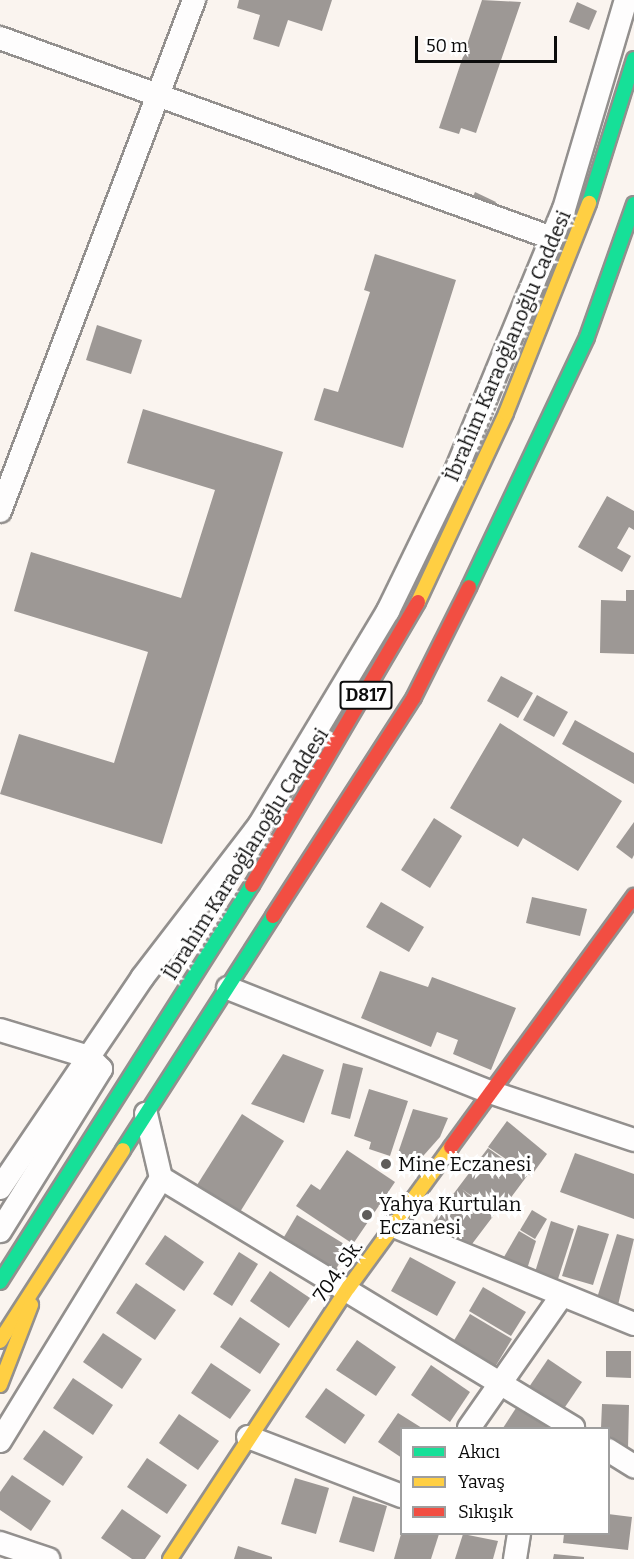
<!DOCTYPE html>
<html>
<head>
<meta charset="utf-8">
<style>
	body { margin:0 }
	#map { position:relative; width:634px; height:1559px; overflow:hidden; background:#faf4ef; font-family:Bitter,serif }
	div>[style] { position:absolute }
	.building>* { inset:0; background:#9d9895 }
	.roads { filter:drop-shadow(2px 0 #93908e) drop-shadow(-2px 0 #93908e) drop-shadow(0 2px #93908e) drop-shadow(0 -2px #93908e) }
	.street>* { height:22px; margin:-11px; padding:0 11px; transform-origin:11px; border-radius:11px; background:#fefdfd }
	.fast>* { height:14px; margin:-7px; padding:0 7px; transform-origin:7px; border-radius:7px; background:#16e098 }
	.slow>* { height:14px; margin:-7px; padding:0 7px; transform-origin:7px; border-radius:7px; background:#ffcf43 }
	.jam>* { height:14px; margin:-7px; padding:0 7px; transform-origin:7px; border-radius:7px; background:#f24e42 }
	.dots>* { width:16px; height:16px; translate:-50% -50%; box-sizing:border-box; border:3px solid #fff; border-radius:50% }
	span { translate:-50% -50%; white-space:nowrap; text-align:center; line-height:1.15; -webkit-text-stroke:6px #fff; paint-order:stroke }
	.shield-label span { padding:2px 4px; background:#fff; border:2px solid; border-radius:4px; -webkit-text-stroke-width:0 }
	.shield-label { font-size:18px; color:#0c0c0c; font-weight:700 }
	.street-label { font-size:20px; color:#0c0c0c }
	.poi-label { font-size:20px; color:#0c0c0c }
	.left { translate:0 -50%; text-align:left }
	.legend { position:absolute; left:400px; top:1427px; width:210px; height:108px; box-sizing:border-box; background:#fff; border:2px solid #9e9e9e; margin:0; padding:8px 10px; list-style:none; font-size:18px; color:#0c0c0c }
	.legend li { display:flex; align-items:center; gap:12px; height:30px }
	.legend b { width:30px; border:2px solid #9e9e9e }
	.scale { position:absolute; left:415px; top:36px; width:142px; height:27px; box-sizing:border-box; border:3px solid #0c0c0c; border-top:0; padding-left:8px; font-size:18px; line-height:21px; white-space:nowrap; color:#0c0c0c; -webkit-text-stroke:4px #fff; paint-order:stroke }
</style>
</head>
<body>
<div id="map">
	<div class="building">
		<i style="clip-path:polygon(239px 0,332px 0,322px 31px,288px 20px,279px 47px,253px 39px,260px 15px,237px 8px)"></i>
		<i style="clip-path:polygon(482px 0,521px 2px,476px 133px,461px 128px,459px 134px,439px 128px)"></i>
		<i style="clip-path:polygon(577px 2px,597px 11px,589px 30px,569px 22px)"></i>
		<i style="clip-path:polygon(475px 192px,496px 202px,491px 214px,470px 204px)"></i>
		<i style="clip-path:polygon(375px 254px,456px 280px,403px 448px,314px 420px,324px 388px,338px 392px,370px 292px,364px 290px)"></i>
		<i style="clip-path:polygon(97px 325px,142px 340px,131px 374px,86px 360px)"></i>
		<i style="clip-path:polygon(143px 409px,283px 452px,162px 844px,0 794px,19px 734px,114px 763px,148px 652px,14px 611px,31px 552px,181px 598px,215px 490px,127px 463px)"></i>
		<i style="clip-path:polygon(607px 496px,634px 511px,634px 530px,629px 527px,617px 548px,631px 556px,622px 572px,578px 547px)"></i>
		<i style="clip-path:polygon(626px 590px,634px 590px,634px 654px,600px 653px,601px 600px,626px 601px)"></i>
		<i style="clip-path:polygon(501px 676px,533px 693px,518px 718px,487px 701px)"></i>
		<i style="clip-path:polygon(537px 695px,568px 712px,554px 737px,523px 720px)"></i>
		<i style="clip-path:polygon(575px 720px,634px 753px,634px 784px,562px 744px)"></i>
		<i style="clip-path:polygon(500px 723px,622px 801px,578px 871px,523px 838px,518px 847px,450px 808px)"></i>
		<i style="clip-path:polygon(434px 818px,462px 836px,430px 888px,401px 870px)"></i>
		<i style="clip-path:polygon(634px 822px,634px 855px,632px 859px,616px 847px)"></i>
		<i style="clip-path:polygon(532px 897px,587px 909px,580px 936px,526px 923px)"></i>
		<i style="clip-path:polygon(381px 902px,424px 927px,409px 952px,366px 927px)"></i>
		<i style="clip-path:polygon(380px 971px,428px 987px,432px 977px,516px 1008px,491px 1070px,453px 1054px,458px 1040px,437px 1032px,431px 1047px,361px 1018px)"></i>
		<i style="clip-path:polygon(283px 1054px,324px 1070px,304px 1123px,251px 1104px)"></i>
		<i style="clip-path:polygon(343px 1063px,363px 1068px,350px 1119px,331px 1114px)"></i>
		<i style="clip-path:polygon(369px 1089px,408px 1101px,390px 1156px,369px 1149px,371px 1142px,354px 1136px)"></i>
		<i style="clip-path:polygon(413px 1109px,448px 1118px,440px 1137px,416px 1164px,396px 1159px)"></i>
		<i style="clip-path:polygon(242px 1114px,284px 1141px,240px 1212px,197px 1185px)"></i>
		<i style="clip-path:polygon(507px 1121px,547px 1154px,531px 1176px,488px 1147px)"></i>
		<i style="clip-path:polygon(488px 1148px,527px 1176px,498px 1215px,462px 1189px,494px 1215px,469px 1248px,433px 1221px)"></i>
		<i style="clip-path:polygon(347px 1150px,395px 1182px,353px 1244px,296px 1206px,311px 1184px,320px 1190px)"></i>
		<i style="clip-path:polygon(575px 1153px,634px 1174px,634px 1219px,560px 1192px)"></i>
		<i style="clip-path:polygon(532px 1210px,547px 1219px,535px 1239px,520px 1230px)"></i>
		<i style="clip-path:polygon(297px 1215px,349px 1247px,336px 1269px,284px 1237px)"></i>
		<i style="clip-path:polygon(551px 1221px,574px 1229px,558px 1279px,535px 1272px)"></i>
		<i style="clip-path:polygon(578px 1225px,609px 1234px,593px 1285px,562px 1276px)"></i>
		<i style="clip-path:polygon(519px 1231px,536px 1241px,527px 1269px,504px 1257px)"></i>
		<i style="clip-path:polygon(617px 1234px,634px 1239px,618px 1305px,597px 1298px)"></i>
		<i style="clip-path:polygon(165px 1235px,204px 1262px,184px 1291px,145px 1264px)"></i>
		<i style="clip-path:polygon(239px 1252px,258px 1264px,232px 1306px,213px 1294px)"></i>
		<i style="clip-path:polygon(410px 1257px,456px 1282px,437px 1316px,391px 1291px)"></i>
		<i style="clip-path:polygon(270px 1271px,310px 1298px,289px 1328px,250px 1301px)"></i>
		<i style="clip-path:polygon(136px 1283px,176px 1310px,155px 1340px,116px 1313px)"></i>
		<i style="clip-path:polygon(483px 1287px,526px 1312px,511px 1336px,469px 1311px)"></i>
		<i style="clip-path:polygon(470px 1314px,512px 1339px,495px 1367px,453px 1342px)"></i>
		<i style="clip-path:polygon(240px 1317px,280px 1344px,260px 1374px,220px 1347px)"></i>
		<i style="clip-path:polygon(103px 1333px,142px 1359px,122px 1389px,83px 1362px)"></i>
		<i style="clip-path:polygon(357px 1340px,396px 1367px,376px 1396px,336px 1370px)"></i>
		<i style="clip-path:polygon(606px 1351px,631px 1351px,631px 1378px,606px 1377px)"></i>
		<i style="clip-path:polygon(548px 1359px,582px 1382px,563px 1410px,529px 1387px)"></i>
		<i style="clip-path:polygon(211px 1363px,251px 1390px,230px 1419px,191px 1393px)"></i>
		<i style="clip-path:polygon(431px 1365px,470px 1392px,450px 1422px,411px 1395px)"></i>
		<i style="clip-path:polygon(73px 1378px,113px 1405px,93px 1435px,53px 1408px)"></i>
		<i style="clip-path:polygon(326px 1388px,365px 1415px,345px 1444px,305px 1417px)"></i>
		<i style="clip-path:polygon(602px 1404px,629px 1405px,628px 1449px,608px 1437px,608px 1428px,601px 1428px)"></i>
		<i style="clip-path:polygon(516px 1408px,549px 1428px,503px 1428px)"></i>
		<i style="clip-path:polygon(398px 1413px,422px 1428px,402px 1428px,402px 1458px,378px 1442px)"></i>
		<i style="clip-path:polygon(179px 1414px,219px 1441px,198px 1470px,159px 1443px)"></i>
		<i style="clip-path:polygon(44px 1430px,83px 1457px,63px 1486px,23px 1459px)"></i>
		<i style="clip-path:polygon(147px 1458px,187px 1485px,167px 1514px,127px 1487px)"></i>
		<i style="clip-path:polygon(12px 1475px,51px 1501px,31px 1531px,0 1510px,0 1492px)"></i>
		<i style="clip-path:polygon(295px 1478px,329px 1488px,316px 1534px,281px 1524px)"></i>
		<i style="clip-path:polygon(353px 1496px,387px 1506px,374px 1552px,339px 1542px)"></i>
		<i style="clip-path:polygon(122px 1509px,161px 1536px,145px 1559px,132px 1559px,101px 1538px)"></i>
		<i style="clip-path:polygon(608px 1514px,632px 1517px,628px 1550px,563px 1543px,564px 1534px,608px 1534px)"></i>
		<i style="clip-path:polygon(401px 1534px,439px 1534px,431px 1559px,394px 1559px)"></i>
		<i style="clip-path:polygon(463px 1534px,498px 1541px,493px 1559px,455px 1559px)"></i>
		<i style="clip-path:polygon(238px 1546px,272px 1557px,272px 1559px,234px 1559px)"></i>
		<i style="clip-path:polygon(554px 1554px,584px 1557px,584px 1559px,553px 1559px)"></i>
	</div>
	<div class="roads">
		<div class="street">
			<i style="left:0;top:38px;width:587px;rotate:19.92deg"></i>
			<i style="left:0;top:511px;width:547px;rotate:-69.21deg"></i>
			<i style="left:228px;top:988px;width:282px;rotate:21.7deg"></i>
			<i style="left:490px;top:1092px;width:152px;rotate:18.4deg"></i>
			<i style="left:0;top:1030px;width:93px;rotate:16.9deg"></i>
			<i style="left:89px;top:1057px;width:17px;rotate:45deg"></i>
			<i style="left:101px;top:1069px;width:191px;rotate:121.9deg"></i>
			<i style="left:161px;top:1178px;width:482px;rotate:31.2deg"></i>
			<i style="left:0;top:1188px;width:254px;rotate:-55.9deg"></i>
			<i style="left:142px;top:978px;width:194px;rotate:-52.5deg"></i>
			<i style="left:260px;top:824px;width:249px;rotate:-59deg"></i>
			<i style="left:388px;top:611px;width:153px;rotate:-64.1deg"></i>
			<i style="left:455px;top:473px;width:286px;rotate:-67.6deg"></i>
			<i style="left:564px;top:209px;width:218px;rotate:-73.5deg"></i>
			<i style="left:394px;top:1226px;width:259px;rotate:22.2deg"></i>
			<i style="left:469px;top:1428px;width:159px;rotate:-55deg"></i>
			<i style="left:248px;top:1437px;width:165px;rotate:21deg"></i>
			<i style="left:0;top:1441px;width:308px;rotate:-58.5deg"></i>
			<i style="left:161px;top:1178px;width:66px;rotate:-103.2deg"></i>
			<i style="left:608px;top:1450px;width:31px;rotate:32deg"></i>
			<i style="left:0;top:1543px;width:51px;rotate:18.4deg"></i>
			<i style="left:515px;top:1559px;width:25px;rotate:-81deg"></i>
		</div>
		<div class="fast">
			<i style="left:589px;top:203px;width:151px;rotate:-72.6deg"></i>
			<i style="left:469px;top:587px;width:276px;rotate:-64.7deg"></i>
			<i style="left:587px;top:337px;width:141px;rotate:-70.5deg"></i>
			<i style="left:123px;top:1150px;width:278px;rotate:-57.3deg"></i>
			<i style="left:0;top:1282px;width:470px;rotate:-57.6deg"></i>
		</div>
		<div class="slow">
			<i style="left:418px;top:602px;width:208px;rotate:-65deg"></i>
			<i style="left:506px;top:413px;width:226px;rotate:-68.4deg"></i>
			<i style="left:0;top:1341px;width:227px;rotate:-57.2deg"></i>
			<i style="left:0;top:1385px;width:86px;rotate:-68.8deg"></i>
			<i style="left:170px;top:1559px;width:326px;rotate:-56.7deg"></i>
			<i style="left:349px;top:1287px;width:173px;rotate:-53.9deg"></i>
		</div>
		<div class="jam">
			<i style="left:252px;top:885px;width:328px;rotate:-59.6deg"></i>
			<i style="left:273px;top:916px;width:260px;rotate:-57.2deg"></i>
			<i style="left:414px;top:697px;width:123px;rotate:-63.4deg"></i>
			<i style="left:451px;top:1147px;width:311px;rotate:-53.9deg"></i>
		</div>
	</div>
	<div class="dots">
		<i style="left:386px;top:1164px;background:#5f5d5b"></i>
		<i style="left:367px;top:1215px;background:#5f5d5b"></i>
	</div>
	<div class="shield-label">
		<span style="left:366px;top:695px">D817</span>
	</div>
	<div class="street-label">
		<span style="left:508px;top:346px;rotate:-67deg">İbrahim Karaoğlanoğlu Caddesi</span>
		<span style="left:246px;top:854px;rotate:-58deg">İbrahim Karaoğlanoğlu Caddesi</span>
		<span style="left:338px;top:1271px;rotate:-55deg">704. Sk.</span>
	</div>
	<div class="poi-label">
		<span class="left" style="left:398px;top:1164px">Mine Eczanesi</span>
		<span class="left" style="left:379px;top:1216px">Yahya Kurtulan<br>Eczanesi</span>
	</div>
	<ul class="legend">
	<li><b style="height:8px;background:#16e098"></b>Akıcı</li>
	<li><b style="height:8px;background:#ffcf43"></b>Yavaş</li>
	<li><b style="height:8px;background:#f24e42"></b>Sıkışık</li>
	</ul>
	<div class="scale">50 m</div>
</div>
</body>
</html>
